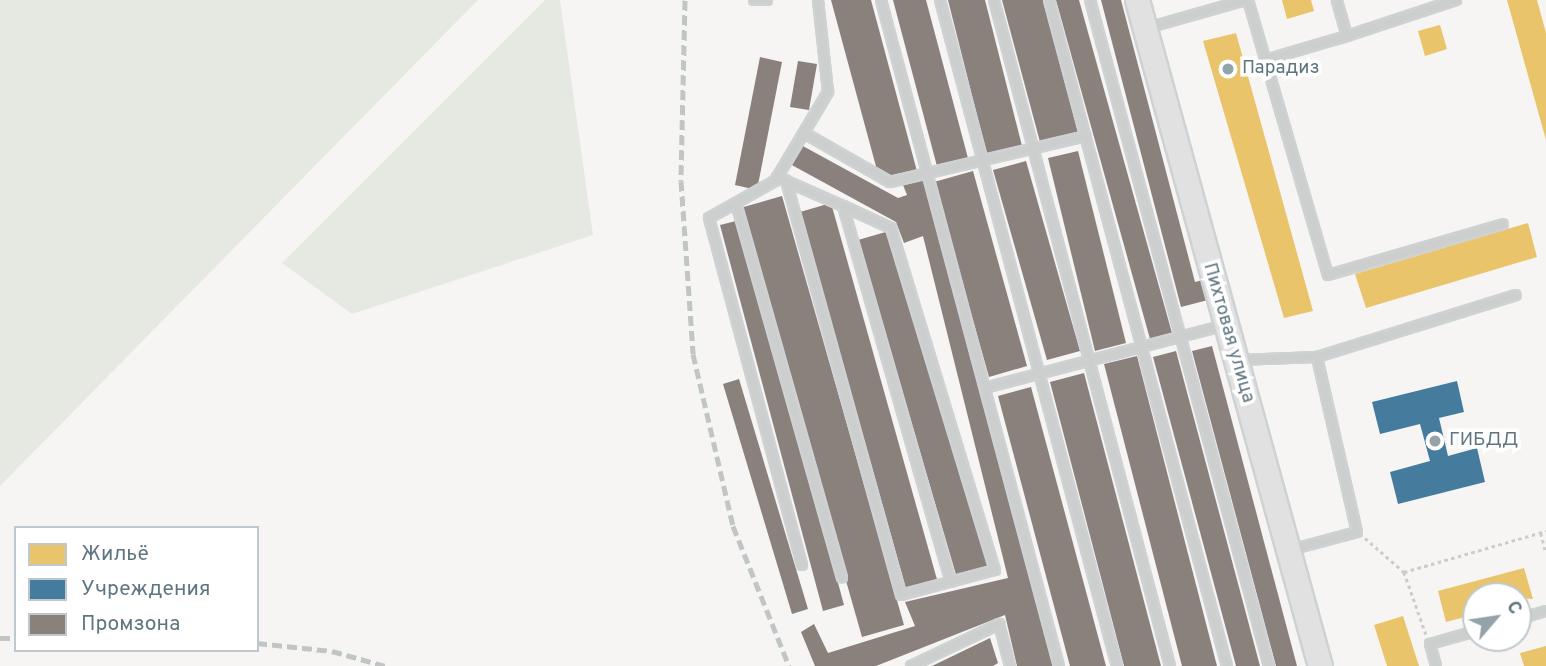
<!DOCTYPE html>
<html>
<head>
<meta charset="utf-8">
<style>
	body { margin:0 }
	#map { position:relative; width:1546px; height:666px; overflow:hidden; background:#f6f5f4; font-family:Overpass,sans-serif }
	div>[style] { position:absolute }
	.green>* { inset:0; background:#e6e9e2 }
	.homes>* { inset:0; background:#e9c46a }
	.public>* { inset:0; background:#457b9d }
	.industry>* { inset:0; background:#8a817c }
	.path>* { height:2.5px; margin-top:-1.25px; transform-origin:0; background:repeating-linear-gradient(90deg,#cccccd 0 3.5px,transparent 0 7px) }
	.roads { filter:drop-shadow(2px 0 #cfd2d3) drop-shadow(-2px 0 #cfd2d3) drop-shadow(0 2px #cfd2d3) drop-shadow(0 -2px #cfd2d3) }
	.lane>* { height:8px; margin:-4px; padding:0 4px; transform-origin:4px; border-radius:4px; background:#cdcfcf }
	.secondary>* { height:23px; margin:-11.5px; padding:0 11.5px; transform-origin:11.5px; border-radius:11.5px; background:#e1e1e2 }
	.rail>* { height:5px; margin-top:-2.5px; transform-origin:0; background:repeating-linear-gradient(90deg,#c2c5c5 0 10px,transparent 0 15px) }
	.dots>* { width:19px; height:19px; translate:-50% -50%; box-sizing:border-box; border:4px solid #fff; border-radius:50% }
	span { translate:-50% -50%; white-space:nowrap; text-align:center; line-height:1.15; -webkit-text-stroke:7px #fff; paint-order:stroke }
	.poi-label { font-size:19px; color:#5f7680 }
	.left { translate:0 -50%; text-align:left }
	.street-label { font-size:19px; color:#5f7680 }
	.legend { position:absolute; left:14px; top:526px; width:245px; height:126px; box-sizing:border-box; background:#fff; border:2px solid #bfc8cc; margin:0; padding:9px 12px; list-style:none; font-size:21px; color:#5f7680 }
	.legend li { display:flex; align-items:center; gap:14px; height:35px }
	.legend b { width:35px; border:2px solid #bfc8cc }
	.north { position:absolute; left:1462px; top:582px; width:70px; height:70px; box-sizing:border-box; background:#fff; border:2px solid #bfc8cc; border-radius:50%; rotate:61deg; font-size:19px; font-weight:700; line-height:28px; text-align:center; color:#5f7680 }
	.north::after { content:''; display:block; margin:auto; width:24px; height:32px; background:#94a2a9; clip-path:polygon(50% 0,100% 100%,50% 72%,0 100%) }
</style>
</head>
<body>
<div id="map">
	<div class="green">
		<i style="clip-path:polygon(0 0,478px 0,0 486px)"></i>
		<i style="clip-path:polygon(545px 0,560px 0,593px 235px,352px 314px,282px 263px)"></i>
	</div>
	<div class="homes">
		<i style="clip-path:polygon(1282px 0,1311px 0,1314px 11px,1287px 19px)"></i>
		<i style="clip-path:polygon(1507px 0,1537px 0,1546px 33px,1546px 140px)"></i>
		<i style="clip-path:polygon(1440px 25px,1447px 49px,1425px 56px,1418px 31px)"></i>
		<i style="clip-path:polygon(1236px 33px,1313px 311px,1284px 318px,1203px 41px)"></i>
		<i style="clip-path:polygon(1528px 223px,1537px 257px,1366px 308px,1355px 274px)"></i>
		<i style="clip-path:polygon(1524px 568px,1533px 599px,1476px 596px,1476px 614px,1446px 622px,1438px 591px)"></i>
		<i style="clip-path:polygon(1403px 616px,1419px 666px,1387px 666px,1374px 625px)"></i>
		<i style="clip-path:polygon(1546px 646px,1546px 666px,1524px 666px,1520px 653px)"></i>
	</div>
	<div class="public">
		<i style="clip-path:polygon(1457px 381px,1464px 412px,1439px 418px,1448px 456px,1477px 448px,1485px 482px,1398px 504px,1390px 472px,1430px 461px,1420px 424px,1380px 434px,1372px 402px)"></i>
	</div>
	<div class="industry">
		<i style="clip-path:polygon(831px 0,871px 0,918px 175px,881px 185px)"></i>
		<i style="clip-path:polygon(893px 0,926px 0,969px 162px,938px 170px)"></i>
		<i style="clip-path:polygon(948px 0,985px 0,1023px 150px,988px 159px)"></i>
		<i style="clip-path:polygon(1002px 0,1043px 0,1078px 132px,1040px 142px)"></i>
		<i style="clip-path:polygon(1056px 0,1079px 0,1172px 333px,1150px 339px)"></i>
		<i style="clip-path:polygon(1101px 0,1121px 0,1195px 282px,1203px 280px,1208px 300px,1181px 307px)"></i>
		<i style="clip-path:polygon(760px 57px,782px 62px,757px 190px,735px 185px)"></i>
		<i style="clip-path:polygon(798px 61px,817px 64px,809px 110px,790px 107px)"></i>
		<i style="clip-path:polygon(801px 145px,898px 198px,907px 195px,903px 185px,924px 180px,1053px 666px,1017px 666px,1005px 615px,876px 666px,815px 666px,801px 632px,814px 624px,828px 653px,915px 626px,905px 602px,1008px 578px,923px 236px,904px 243px,896px 222px,790px 164px)"></i>
		<i style="clip-path:polygon(1078px 151px,1126px 343px,1095px 351px,1048px 158px)"></i>
		<i style="clip-path:polygon(1026px 161px,1080px 351px,1047px 360px,993px 170px)"></i>
		<i style="clip-path:polygon(973px 171px,1027px 366px,989px 377px,934px 182px)"></i>
		<i style="clip-path:polygon(782px 196px,904px 625px,862px 637px,740px 208px)"></i>
		<i style="clip-path:polygon(831px 203px,938px 583px,907px 592px,800px 212px)"></i>
		<i style="clip-path:polygon(740px 220px,844px 605px,823px 611px,720px 225px)"></i>
		<i style="clip-path:polygon(889px 231px,989px 569px,957px 578px,858px 240px)"></i>
		<i style="clip-path:polygon(1212px 346px,1297px 666px,1276px 666px,1192px 351px)"></i>
		<i style="clip-path:polygon(1176px 351px,1260px 666px,1236px 666px,1153px 357px)"></i>
		<i style="clip-path:polygon(1137px 356px,1217px 666px,1182px 666px,1104px 364px)"></i>
		<i style="clip-path:polygon(1084px 373px,1161px 666px,1124px 666px,1050px 382px)"></i>
		<i style="clip-path:polygon(739px 379px,808px 609px,792px 614px,723px 384px)"></i>
		<i style="clip-path:polygon(1031px 387px,1106px 666px,1070px 666px,998px 396px)"></i>
		<i style="clip-path:polygon(990px 638px,998px 663px,993px 666px,932px 666px)"></i>
	</div>
	<div class="path">
		<i style="left:1541px;top:533px;width:21px;rotate:76deg"></i>
		<i style="left:1365px;top:538px;width:52px;rotate:41.1deg"></i>
		<i style="left:1404px;top:572px;width:148px;rotate:-16.1deg"></i>
		<i style="left:1404px;top:572px;width:66px;rotate:70.5deg"></i>
	</div>
	<div class="roads">
		<div class="lane">
			<i style="left:754px;top:0;width:13px"></i>
			<i style="left:881px;top:0;width:689px;rotate:75.04deg"></i>
			<i style="left:940px;top:0;width:689px;rotate:75.12deg"></i>
			<i style="left:994px;top:0;width:689px;rotate:75.2deg"></i>
			<i style="left:1049px;top:0;width:689px;rotate:75.04deg"></i>
			<i style="left:1090px;top:0;width:690px;rotate:74.96deg"></i>
			<i style="left:1248px;top:0;width:286px;rotate:73.8deg"></i>
			<i style="left:1328px;top:275px;width:182px;rotate:-16.2deg"></i>
			<i style="left:1147px;top:28px;width:102px;rotate:-15.9deg"></i>
			<i style="left:1347px;top:36px;width:115px;rotate:-18.3deg"></i>
			<i style="left:1265px;top:60px;width:85px;rotate:-16.3deg"></i>
			<i style="left:1347px;top:36px;width:37px;rotate:-106deg"></i>
			<i style="left:804px;top:133px;width:99px;rotate:29.7deg"></i>
			<i style="left:890px;top:182px;width:201px;rotate:-13.2deg"></i>
			<i style="left:777px;top:177px;width:10px;rotate:24deg"></i>
			<i style="left:786px;top:181px;width:62px;rotate:23.7deg"></i>
			<i style="left:843px;top:206px;width:53px;rotate:24.6deg"></i>
			<i style="left:891px;top:228px;width:357px;rotate:73.1deg"></i>
			<i style="left:995px;top:570px;width:97px;rotate:165.1deg"></i>
			<i style="left:901px;top:595px;width:430px;rotate:-105.5deg"></i>
			<i style="left:736px;top:203px;width:389px;rotate:74.2deg"></i>
			<i style="left:843px;top:206px;width:391px;rotate:74deg"></i>
			<i style="left:1238px;top:360px;width:79px;rotate:-2.2deg"></i>
			<i style="left:1317px;top:357px;width:208px;rotate:-17.3deg"></i>
			<i style="left:988px;top:387px;width:243px;rotate:-14.6deg"></i>
			<i style="left:1290px;top:550px;width:69px;rotate:-15deg"></i>
			<i style="left:1357px;top:532px;width:180px;rotate:-102.9deg"></i>
			<i style="left:802px;top:565px;width:359px;rotate:-105deg"></i>
			<i style="left:709px;top:218px;width:76px;rotate:-29.3deg"></i>
			<i style="left:775px;top:181px;width:104px;rotate:-59.2deg"></i>
			<i style="left:828px;top:92px;width:93px;rotate:-96.2deg"></i>
			<i style="left:1518px;top:619px;width:29px;rotate:-16deg"></i>
			<i style="left:911px;top:666px;width:98px;rotate:-25.5deg"></i>
			<i style="left:999px;top:624px;width:43px;rotate:75.3deg"></i>
			<i style="left:1436px;top:666px;width:23px;rotate:-105deg"></i>
			<i style="left:1430px;top:644px;width:48px;rotate:-15.8deg"></i>
		</div>
		<div class="secondary">
			<i style="left:1137px;top:0;width:691px;rotate:74.64deg"></i>
		</div>
	</div>
	<div class="rail">
		<i style="left:685px;top:0;width:181px;rotate:91.3deg"></i>
		<i style="left:681px;top:181px;width:173px;rotate:86deg"></i>
		<i style="left:693px;top:354px;width:177px;rotate:76.9deg"></i>
		<i style="left:733px;top:526px;width:151px;rotate:68.2deg"></i>
		<i style="left:0;top:638px;width:16px"></i>
		<i style="left:257px;top:643px;width:75px;rotate:6.1deg"></i>
		<i style="left:332px;top:651px;width:55px;rotate:15.8deg"></i>
	</div>
	<div class="dots">
		<i style="left:1228px;top:69px;background:#94a2a9"></i>
		<i style="left:1435px;top:441px;background:#94a2a9"></i>
	</div>
	<div class="poi-label">
		<span class="left" style="left:1242px;top:69px">Парадиз</span>
		<span class="left" style="left:1449px;top:441px">ГИБДД</span>
	</div>
	<div class="street-label">
		<span style="left:1228px;top:333px;rotate:74deg">Пихтовая улица</span>
	</div>
	<ul class="legend">
	<li><b style="height:19px;background:#e9c46a"></b>Жильё</li>
	<li><b style="height:19px;background:#457b9d"></b>Учреждения</li>
	<li><b style="height:19px;background:#8a817c"></b>Промзона</li>
	</ul>
	<div class="north">С</div>
</div>
</body>
</html>
